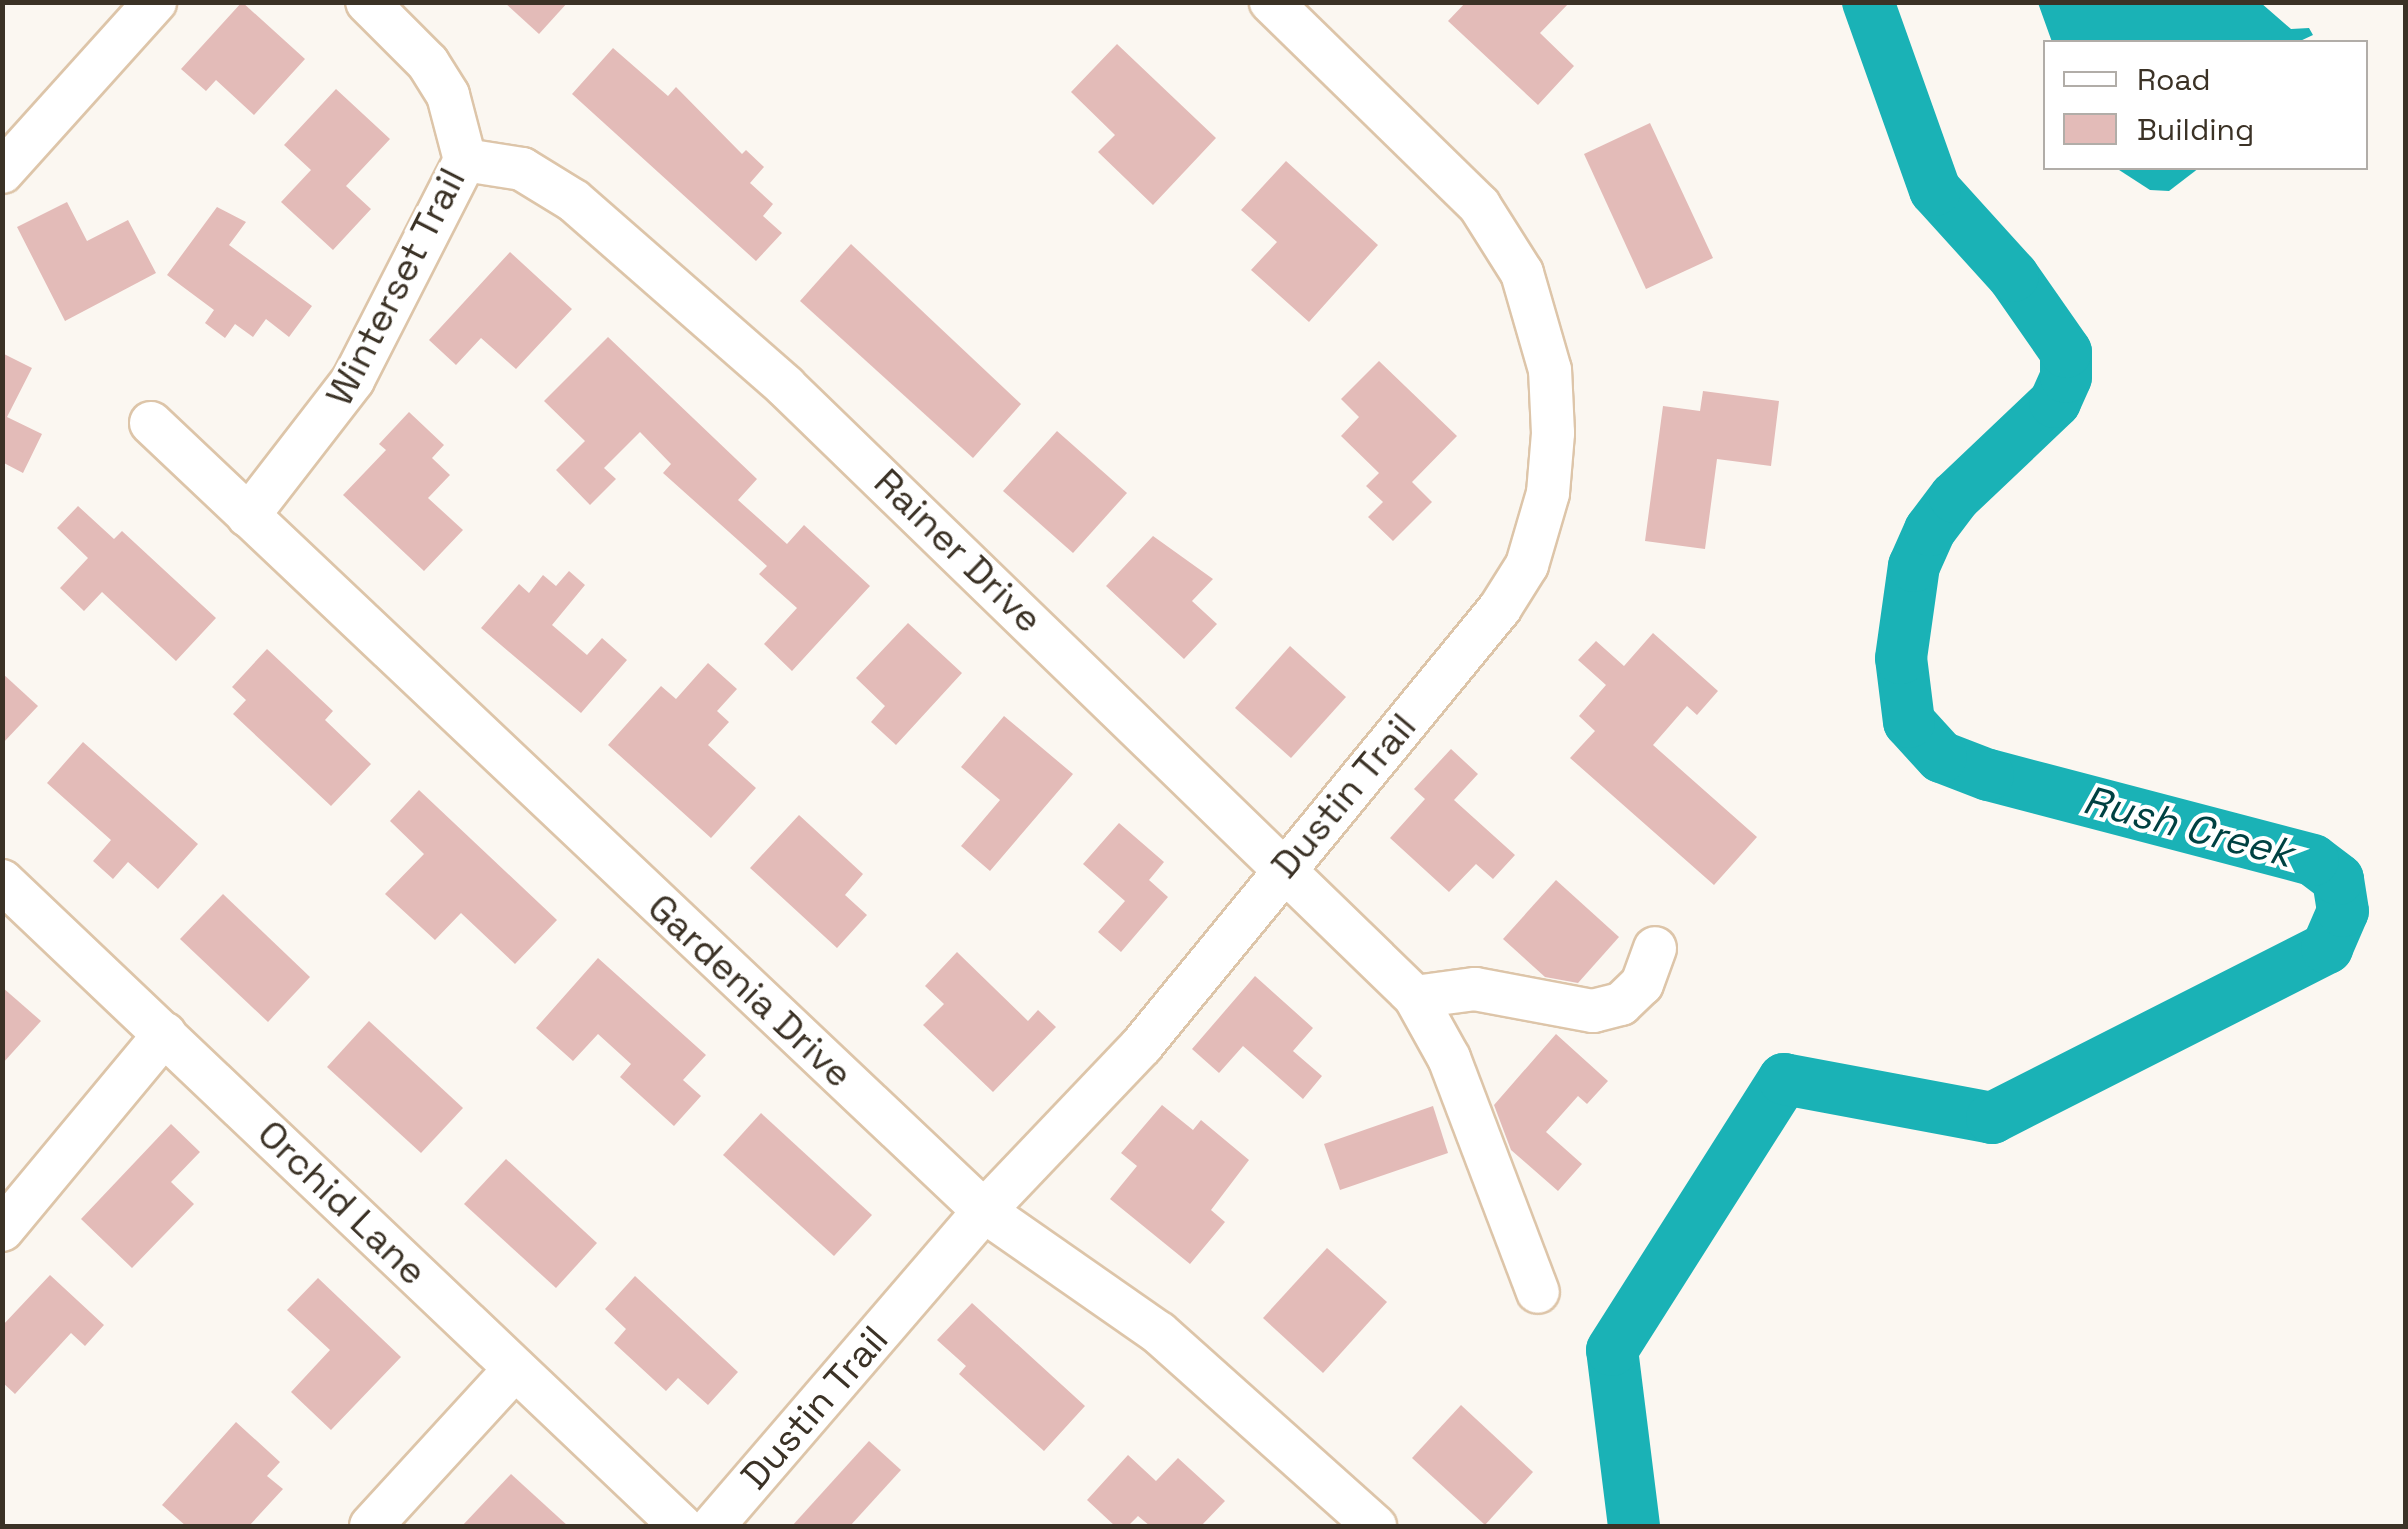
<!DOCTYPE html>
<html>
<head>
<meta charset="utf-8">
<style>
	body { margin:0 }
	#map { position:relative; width:2408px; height:1529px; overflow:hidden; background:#fbf7f1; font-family:"Space Grotesk",sans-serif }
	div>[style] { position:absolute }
	.water>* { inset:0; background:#1ab2b6 }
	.river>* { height:52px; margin:-26px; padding:0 26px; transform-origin:26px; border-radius:26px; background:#1ab2b6 }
	.building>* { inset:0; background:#e3bbb8 }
	.roads { filter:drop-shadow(2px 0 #ddc5a9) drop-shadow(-2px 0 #ddc5a9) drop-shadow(0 2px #ddc5a9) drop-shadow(0 -2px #ddc5a9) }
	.minor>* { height:42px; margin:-21px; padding:0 21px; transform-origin:21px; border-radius:21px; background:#fff }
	span { translate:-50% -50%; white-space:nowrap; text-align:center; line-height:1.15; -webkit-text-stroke:8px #fff; paint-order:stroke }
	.street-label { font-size:38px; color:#3b3226 }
	.water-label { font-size:40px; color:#004142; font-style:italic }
	.frame { position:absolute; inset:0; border:5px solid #3b3226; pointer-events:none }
	.legend { position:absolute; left:2043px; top:40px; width:325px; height:130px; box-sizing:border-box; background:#fff; border:2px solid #b1ada8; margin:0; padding:12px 18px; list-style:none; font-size:30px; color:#3b3226 }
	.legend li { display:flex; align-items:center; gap:20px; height:50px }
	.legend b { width:50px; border:2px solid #b1ada8 }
</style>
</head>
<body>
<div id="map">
	<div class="water">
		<i style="clip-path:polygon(2038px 3px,2261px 3px,2291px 29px,2309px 28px,2313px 35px,2298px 42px,2052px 42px)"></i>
		<i style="clip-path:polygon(2116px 168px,2199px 168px,2169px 191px,2150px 190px)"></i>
	</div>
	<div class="river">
		<i style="left:1634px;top:1526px;width:177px;rotate:-97.1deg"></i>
		<i style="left:1612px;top:1350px;width:321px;rotate:-57.6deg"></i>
		<i style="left:1784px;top:1079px;width:212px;rotate:10.6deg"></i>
		<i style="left:1992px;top:1118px;width:376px;rotate:-26.9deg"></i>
		<i style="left:2327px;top:948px;width:40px;rotate:-66.6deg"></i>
		<i style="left:2343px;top:911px;width:32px;rotate:-99deg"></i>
		<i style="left:2338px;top:879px;width:31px;rotate:-143deg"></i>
		<i style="left:2313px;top:860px;width:336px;rotate:-165.3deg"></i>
		<i style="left:1988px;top:775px;width:50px;rotate:-159deg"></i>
		<i style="left:1941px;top:757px;width:47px;rotate:-132.4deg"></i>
		<i style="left:1909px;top:722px;width:64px;rotate:-97.1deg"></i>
		<i style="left:1901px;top:658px;width:93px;rotate:-82deg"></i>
		<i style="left:1914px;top:566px;width:39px;rotate:-66deg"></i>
		<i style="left:1930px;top:530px;width:41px;rotate:-52.9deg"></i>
		<i style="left:1955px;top:497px;width:138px;rotate:-43.5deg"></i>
		<i style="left:2055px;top:402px;width:27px;rotate:-66deg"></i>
		<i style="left:2066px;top:377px;width:25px;rotate:-90deg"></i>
		<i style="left:2066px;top:352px;width:93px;rotate:-124.9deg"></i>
		<i style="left:2013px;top:276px;width:116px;rotate:-132.2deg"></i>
		<i style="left:1935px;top:190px;width:200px;rotate:-109.6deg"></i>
	</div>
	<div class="building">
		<i style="clip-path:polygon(242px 2px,305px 59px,254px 115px,216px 80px,206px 91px,181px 69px)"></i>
		<i style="clip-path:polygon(504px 2px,568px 2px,539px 34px)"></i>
		<i style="clip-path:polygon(1466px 2px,1570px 2px,1540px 33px,1574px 66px,1538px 105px,1448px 21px)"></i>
		<i style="clip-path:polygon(1117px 44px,1216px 138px,1153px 205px,1098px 152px,1115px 135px,1071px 92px)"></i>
		<i style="clip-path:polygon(613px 48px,668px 96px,676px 87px,742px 154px,746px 150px,764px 167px,750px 183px,773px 204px,763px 216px,782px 233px,756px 261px,572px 94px)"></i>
		<i style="clip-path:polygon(336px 89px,390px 139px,346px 186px,371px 209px,333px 250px,281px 202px,311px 170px,284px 145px)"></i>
		<i style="clip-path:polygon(1650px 123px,1713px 258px,1646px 289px,1584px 154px)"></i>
		<i style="clip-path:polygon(1286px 161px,1378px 245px,1309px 322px,1251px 270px,1277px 242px,1241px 210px)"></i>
		<i style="clip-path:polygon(67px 202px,87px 241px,128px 220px,156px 273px,65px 321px,17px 227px)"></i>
		<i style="clip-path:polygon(217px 207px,246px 222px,229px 245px,312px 306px,289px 337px,266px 319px,253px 337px,235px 324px,225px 338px,205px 323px,214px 310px,167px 275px)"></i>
		<i style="clip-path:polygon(851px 244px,1021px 404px,973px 458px,800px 301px)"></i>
		<i style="clip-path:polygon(510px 252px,572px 309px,516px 369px,481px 338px,456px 365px,429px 340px)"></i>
		<i style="clip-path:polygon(608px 337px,757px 479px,738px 500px,787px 544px,804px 525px,870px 586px,792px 671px,764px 644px,797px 608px,759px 574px,767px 566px,663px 473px,671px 464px,640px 432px,604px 468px,616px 479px,590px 505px,556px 470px,585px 441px,544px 401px)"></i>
		<i style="clip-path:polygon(2px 353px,32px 368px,7px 417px,42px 434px,23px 473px,2px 462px)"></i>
		<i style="clip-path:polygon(1379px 361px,1457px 436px,1412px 482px,1432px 502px,1393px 541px,1368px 517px,1383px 502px,1366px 486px,1379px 473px,1341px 436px,1359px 417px,1341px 399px)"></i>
		<i style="clip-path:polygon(1703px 391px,1779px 401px,1771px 466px,1717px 459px,1705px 549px,1645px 541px,1663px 406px,1700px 411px)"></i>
		<i style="clip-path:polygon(409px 412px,444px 445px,432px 458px,450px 475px,428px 498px,463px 530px,424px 571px,343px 495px,386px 450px,379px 444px)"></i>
		<i style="clip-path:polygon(1057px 431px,1127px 493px,1073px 553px,1003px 491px)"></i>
		<i style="clip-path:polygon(78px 506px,114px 539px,122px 531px,216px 618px,176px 661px,102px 592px,84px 611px,60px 588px,88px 558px,57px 528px)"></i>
		<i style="clip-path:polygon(1153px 536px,1213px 579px,1192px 601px,1217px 624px,1184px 659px,1106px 586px)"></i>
		<i style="clip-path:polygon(569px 571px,585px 585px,552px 625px,587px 655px,602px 638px,627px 660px,581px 713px,481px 628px,519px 584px,529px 593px,543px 575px,556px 586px)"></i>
		<i style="clip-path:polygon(908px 623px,962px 673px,896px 745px,871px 722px,885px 706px,856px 678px)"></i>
		<i style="clip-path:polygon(1653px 633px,1718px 691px,1697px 715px,1687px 706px,1653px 745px,1757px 837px,1714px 885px,1570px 758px,1595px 731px,1579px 716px,1606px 685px,1578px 660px,1596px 641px,1624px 666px)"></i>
		<i style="clip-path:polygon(1290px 646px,1346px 697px,1291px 758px,1235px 708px)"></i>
		<i style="clip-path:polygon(267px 649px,333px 711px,325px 720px,371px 764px,331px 806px,233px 714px,246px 700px,232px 687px)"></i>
		<i style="clip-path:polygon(708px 663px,737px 689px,717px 711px,729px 722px,708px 745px,756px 788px,711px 838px,608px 745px,661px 686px,676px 699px)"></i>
		<i style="clip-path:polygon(2px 673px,38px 706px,2px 744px)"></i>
		<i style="clip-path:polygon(1004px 716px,1073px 774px,990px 871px,961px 846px,1000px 800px,961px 767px)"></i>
		<i style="clip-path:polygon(83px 742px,198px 844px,158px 889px,128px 862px,113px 879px,93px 861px,111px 840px,47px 783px)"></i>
		<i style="clip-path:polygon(1451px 749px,1478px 774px,1454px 800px,1515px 855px,1493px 879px,1476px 864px,1449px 892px,1390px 838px,1425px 799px,1414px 789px)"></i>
		<i style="clip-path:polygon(419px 790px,557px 920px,515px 964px,461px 913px,435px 940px,385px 894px,424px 854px,390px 821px)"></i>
		<i style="clip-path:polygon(799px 815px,863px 874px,845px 895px,867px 915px,837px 948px,750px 868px)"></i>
		<i style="clip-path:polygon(1119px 823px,1164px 862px,1149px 880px,1168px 897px,1121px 952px,1098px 932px,1125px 901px,1083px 864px)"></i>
		<i style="clip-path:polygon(1556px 880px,1619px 937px,1578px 983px,1545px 977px,1503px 939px)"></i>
		<i style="clip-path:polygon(223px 894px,310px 977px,268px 1022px,180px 939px)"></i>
		<i style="clip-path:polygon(957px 952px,1028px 1021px,1038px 1010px,1056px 1027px,993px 1092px,923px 1025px,944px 1004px,925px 986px)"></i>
		<i style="clip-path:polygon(598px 958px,706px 1055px,683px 1080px,701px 1096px,674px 1126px,620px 1077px,631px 1064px,598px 1034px,573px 1061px,536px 1028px)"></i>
		<i style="clip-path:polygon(1255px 976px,1313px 1028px,1293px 1051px,1322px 1076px,1303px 1099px,1243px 1046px,1219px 1073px,1192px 1049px)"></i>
		<i style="clip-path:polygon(2px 987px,41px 1021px,2px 1064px)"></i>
		<i style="clip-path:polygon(369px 1021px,463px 1108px,421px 1153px,327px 1067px)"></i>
		<i style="clip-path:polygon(1556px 1034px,1608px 1081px,1587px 1104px,1578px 1096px,1546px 1132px,1582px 1164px,1558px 1191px,1511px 1150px,1494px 1105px)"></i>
		<i style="clip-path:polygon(1162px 1105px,1193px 1130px,1201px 1120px,1249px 1160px,1211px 1210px,1225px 1222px,1190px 1264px,1110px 1199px,1137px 1166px,1121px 1153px)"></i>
		<i style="clip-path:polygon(1433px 1106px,1448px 1153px,1340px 1190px,1324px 1144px)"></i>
		<i style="clip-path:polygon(761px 1113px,872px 1215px,834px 1256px,723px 1155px)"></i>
		<i style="clip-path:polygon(171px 1124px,200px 1152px,171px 1182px,194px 1204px,132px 1268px,81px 1219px)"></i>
		<i style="clip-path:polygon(506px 1159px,597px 1243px,556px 1288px,464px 1204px)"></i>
		<i style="clip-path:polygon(1327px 1248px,1387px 1302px,1323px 1373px,1263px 1318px)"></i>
		<i style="clip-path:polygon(50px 1275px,104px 1325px,85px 1346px,71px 1333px,15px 1394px,2px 1382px,2px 1326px)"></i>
		<i style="clip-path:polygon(635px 1276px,738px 1372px,708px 1405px,678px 1378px,666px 1391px,614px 1343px,626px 1329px,605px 1309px)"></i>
		<i style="clip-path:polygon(318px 1278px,401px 1357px,331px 1430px,291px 1392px,330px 1350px,287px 1310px)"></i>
		<i style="clip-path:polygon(972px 1303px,1085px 1406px,1044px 1451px,959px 1374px,966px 1366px,937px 1340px)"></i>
		<i style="clip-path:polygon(1461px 1405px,1533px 1472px,1485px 1525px,1412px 1458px)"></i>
		<i style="clip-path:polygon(236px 1422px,280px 1462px,267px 1476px,283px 1489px,249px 1526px,186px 1526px,162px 1505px)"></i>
		<i style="clip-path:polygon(869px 1441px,901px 1470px,850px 1526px,792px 1526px)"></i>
		<i style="clip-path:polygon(1128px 1455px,1156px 1481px,1178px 1458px,1225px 1501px,1201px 1526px,1150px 1526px,1138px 1516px,1128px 1526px,1115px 1526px,1087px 1500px)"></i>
		<i style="clip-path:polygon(511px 1474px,568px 1526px,462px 1526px)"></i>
	</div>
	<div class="roads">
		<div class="minor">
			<i style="left:465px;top:160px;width:58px;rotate:9deg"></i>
			<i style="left:522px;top:169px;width:61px;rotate:31.6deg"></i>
			<i style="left:574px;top:201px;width:281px;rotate:41.2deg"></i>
			<i style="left:785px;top:386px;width:878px;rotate:44.12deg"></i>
			<i style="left:1415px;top:997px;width:70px;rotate:60.9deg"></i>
			<i style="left:1449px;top:1058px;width:250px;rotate:69.2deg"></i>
			<i style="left:2px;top:172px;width:229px;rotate:-48deg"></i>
			<i style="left:151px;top:423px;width:1147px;rotate:43.41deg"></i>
			<i style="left:984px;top:1211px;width:213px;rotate:34.9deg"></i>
			<i style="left:1159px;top:1333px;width:290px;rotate:41.8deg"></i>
			<i style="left:248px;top:516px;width:172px;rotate:-52.3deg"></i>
			<i style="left:353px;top:380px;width:247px;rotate:-63deg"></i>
			<i style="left:465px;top:160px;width:67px;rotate:-104.7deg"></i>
			<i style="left:448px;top:95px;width:38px;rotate:-122deg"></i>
			<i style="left:428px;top:63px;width:86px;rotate:-135deg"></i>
			<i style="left:2px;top:881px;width:937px;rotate:43.53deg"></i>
			<i style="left:1415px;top:997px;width:61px;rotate:-7.6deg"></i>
			<i style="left:1475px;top:989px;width:120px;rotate:10.6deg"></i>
			<i style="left:1593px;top:1011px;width:29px;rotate:-14deg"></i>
			<i style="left:1621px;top:1004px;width:29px;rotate:-44deg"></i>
			<i style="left:1642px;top:984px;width:38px;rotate:-70deg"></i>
			<i style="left:2px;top:1230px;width:255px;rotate:-50.3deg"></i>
			<i style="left:371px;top:1526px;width:213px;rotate:-47.5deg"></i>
			<i style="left:713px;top:1526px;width:416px;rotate:-49.3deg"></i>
			<i style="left:984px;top:1211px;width:229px;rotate:-46.4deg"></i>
			<i style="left:1142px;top:1045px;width:565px;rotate:-50.67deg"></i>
			<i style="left:1500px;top:608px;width:51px;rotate:-57.9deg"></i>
			<i style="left:1527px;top:565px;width:75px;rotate:-73.7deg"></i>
			<i style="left:1548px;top:493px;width:60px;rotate:-85.2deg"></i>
			<i style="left:1553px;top:433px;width:63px;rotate:-92.7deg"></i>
			<i style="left:1550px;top:370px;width:101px;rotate:-106.1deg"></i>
			<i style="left:1522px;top:273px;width:80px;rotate:-122.3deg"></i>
			<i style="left:1479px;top:205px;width:291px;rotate:-135.7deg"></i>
		</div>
	</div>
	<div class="street-label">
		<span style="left:396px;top:287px;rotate:-63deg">Winterset Trail</span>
		<span style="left:958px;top:551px;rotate:44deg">Rainer Drive</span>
		<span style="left:1344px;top:796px;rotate:-50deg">Dustin Trail</span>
		<span style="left:750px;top:991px;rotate:43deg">Gardenia Drive</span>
		<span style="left:342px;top:1203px;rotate:44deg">Orchid Lane</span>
		<span style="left:815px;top:1408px;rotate:-49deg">Dustin Trail</span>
	</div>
	<div class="water-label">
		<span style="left:2188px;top:827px;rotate:15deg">Rush Creek</span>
	</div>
	<div class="frame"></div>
	<ul class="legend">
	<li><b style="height:12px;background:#fff"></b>Road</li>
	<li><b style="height:28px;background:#e3bbb8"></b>Building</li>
	</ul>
</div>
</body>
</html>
